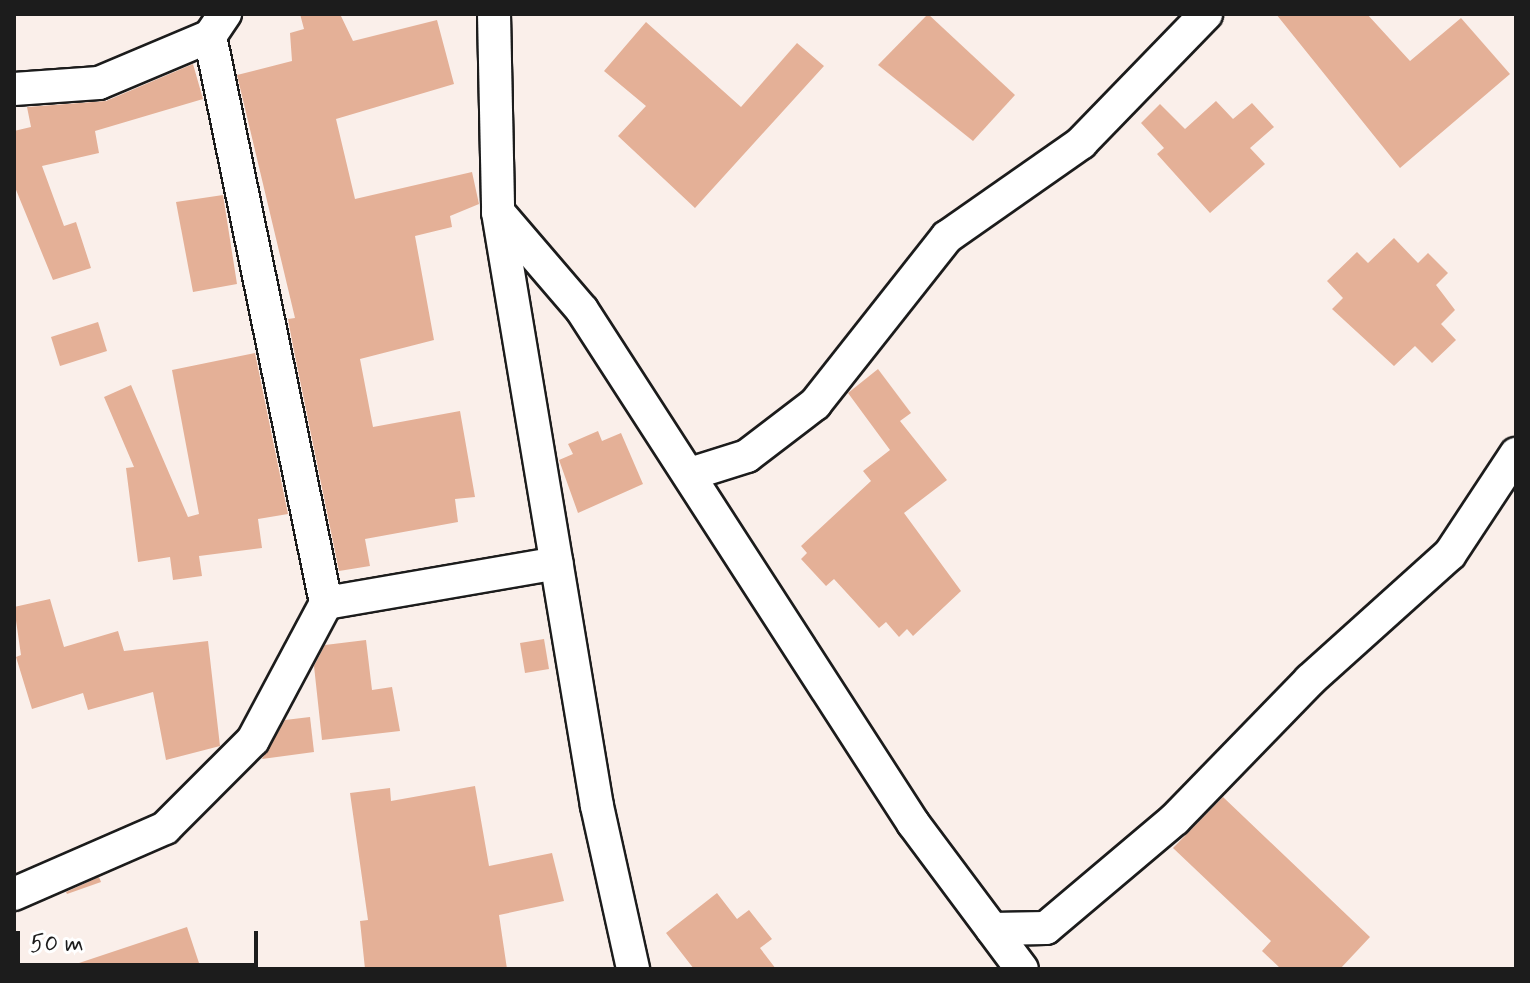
<!DOCTYPE html>
<html>
<head>
<meta charset="utf-8">
<style>
	body { margin:0 }
	#map { position:relative; width:1530px; height:983px; overflow:hidden; background:#faefea; font-family:Mynerve,sans-serif }
	div>[style] { position:absolute }
	.building>* { inset:0; background:#e4b097 }
	.roads { filter:drop-shadow(2px 0 #1c1c1c) drop-shadow(-2px 0 #1c1c1c) drop-shadow(0 2px #1c1c1c) drop-shadow(0 -2px #1c1c1c) }
	.minor>* { height:32px; margin:-16px; padding:0 16px; transform-origin:16px; border-radius:16px; background:#fff }
	span { translate:-50% -50%; white-space:nowrap; text-align:center; line-height:1.15; -webkit-text-stroke:8px #fff; paint-order:stroke }
	.frame { position:absolute; inset:0; border:16px solid #1c1c1c; pointer-events:none }
	.scale { position:absolute; left:16px; top:931px; width:242px; height:36px; box-sizing:border-box; border:4px solid #1c1c1c; border-top:0; padding-left:10px; font-size:24px; line-height:28px; white-space:nowrap; color:#1c1c1c; -webkit-text-stroke:6px #fff; paint-order:stroke }
</style>
</head>
<body>
<div id="map">
	<div class="building">
		<i style="clip-path:polygon(300px 14px,340px 14px,353px 41px,437px 20px,454px 84px,336px 119px,355px 199px,472px 172px,479px 204px,450px 216px,452px 227px,415px 236px,434px 340px,360px 359px,373px 427px,460px 411px,475px 497px,455px 499px,458px 522px,365px 539px,370px 566px,339px 571px,293px 346px,288px 319px,295px 318px,237px 75px,292px 61px,290px 33px,304px 29px)"></i>
		<i style="clip-path:polygon(928px 14px,1015px 95px,973px 141px,878px 65px)"></i>
		<i style="clip-path:polygon(1276px 14px,1367px 14px,1410px 61px,1461px 18px,1510px 74px,1400px 168px)"></i>
		<i style="clip-path:polygon(646px 22px,741px 107px,797px 43px,824px 66px,695px 208px,618px 136px,646px 106px,604px 71px)"></i>
		<i style="clip-path:polygon(193px 64px,203px 99px,95px 131px,99px 153px,42px 166px,64px 226px,76px 222px,91px 268px,53px 280px,14px 185px,14px 131px,31px 127px,27px 107px,106px 101px)"></i>
		<i style="clip-path:polygon(1216px 101px,1233px 119px,1252px 103px,1274px 127px,1250px 148px,1265px 164px,1210px 213px,1157px 154px,1164px 148px,1141px 123px,1160px 104px,1185px 129px)"></i>
		<i style="clip-path:polygon(223px 195px,237px 284px,193px 292px,176px 202px)"></i>
		<i style="clip-path:polygon(1394px 238px,1418px 263px,1428px 253px,1448px 273px,1436px 285px,1455px 310px,1441px 324px,1456px 340px,1432px 363px,1415px 346px,1394px 366px,1332px 309px,1343px 298px,1327px 281px,1357px 252px,1368px 263px)"></i>
		<i style="clip-path:polygon(98px 322px,107px 351px,60px 366px,51px 337px)"></i>
		<i style="clip-path:polygon(255px 353px,288px 514px,258px 519px,262px 548px,199px 556px,202px 576px,173px 580px,170px 557px,138px 562px,126px 468px,134px 467px,104px 397px,131px 385px,188px 517px,199px 514px,172px 370px)"></i>
		<i style="clip-path:polygon(878px 369px,911px 413px,900px 421px,947px 480px,904px 513px,961px 591px,913px 636px,907px 629px,899px 637px,886px 622px,879px 628px,834px 579px,826px 586px,801px 559px,807px 553px,801px 546px,871px 481px,863px 471px,890px 450px,848px 393px)"></i>
		<i style="clip-path:polygon(598px 431px,602px 441px,621px 433px,643px 484px,578px 513px,559px 460px,573px 454px,568px 444px)"></i>
		<i style="clip-path:polygon(50px 599px,64px 647px,118px 631px,124px 651px,208px 641px,220px 746px,166px 760px,153px 692px,88px 710px,83px 693px,32px 709px,16px 657px,21px 655px,14px 607px)"></i>
		<i style="clip-path:polygon(544px 639px,549px 669px,525px 673px,520px 643px)"></i>
		<i style="clip-path:polygon(366px 640px,372px 690px,392px 687px,400px 731px,322px 740px,314px 666px,325px 645px)"></i>
		<i style="clip-path:polygon(310px 717px,314px 752px,262px 759px,285px 720px)"></i>
		<i style="clip-path:polygon(475px 786px,489px 866px,552px 853px,564px 901px,499px 915px,507px 969px,365px 969px,360px 921px,368px 920px,350px 793px,390px 788px,391px 801px)"></i>
		<i style="clip-path:polygon(1223px 797px,1370px 937px,1340px 969px,1281px 969px,1262px 951px,1271px 941px,1173px 848px)"></i>
		<i style="clip-path:polygon(99px 877px,101px 882px,67px 894px,66px 892px)"></i>
		<i style="clip-path:polygon(717px 893px,737px 919px,749px 910px,772px 939px,760px 948px,776px 969px,694px 969px,666px 933px)"></i>
		<i style="clip-path:polygon(187px 927px,201px 969px,77px 969px,76px 964px)"></i>
	</div>
	<div class="roads">
		<div class="minor">
			<i style="left:494px;top:14px;width:198px;rotate:88.8deg"></i>
			<i style="left:498px;top:212px;width:602px;rotate:80.54deg"></i>
			<i style="left:597px;top:806px;width:167px;rotate:77.5deg"></i>
			<i style="left:210px;top:36px;width:579px;rotate:78.44deg"></i>
			<i style="left:326px;top:603px;width:234px;rotate:-9.8deg"></i>
			<i style="left:14px;top:89px;width:85px;rotate:-4deg"></i>
			<i style="left:99px;top:83px;width:121px;rotate:-22.9deg"></i>
			<i style="left:210px;top:36px;width:27px;rotate:-56deg"></i>
			<i style="left:498px;top:212px;width:129px;rotate:49.4deg"></i>
			<i style="left:582px;top:310px;width:611px;rotate:57.17deg"></i>
			<i style="left:913px;top:823px;width:182px;rotate:53.3deg"></i>
			<i style="left:690px;top:474px;width:60px;rotate:-17.5deg"></i>
			<i style="left:747px;top:456px;width:86px;rotate:-37.4deg"></i>
			<i style="left:815px;top:404px;width:213px;rotate:-51.7deg"></i>
			<i style="left:947px;top:237px;width:164px;rotate:-35deg"></i>
			<i style="left:1081px;top:143px;width:180px;rotate:-45.9deg"></i>
			<i style="left:14px;top:894px;width:165px;rotate:-23.6deg"></i>
			<i style="left:165px;top:828px;width:124px;rotate:-45deg"></i>
			<i style="left:253px;top:740px;width:155px;rotate:-61.9deg"></i>
			<i style="left:992px;top:929px;width:54px;rotate:-1.1deg"></i>
			<i style="left:1046px;top:928px;width:169px;rotate:-40.2deg"></i>
			<i style="left:1175px;top:819px;width:194px;rotate:-45.8deg"></i>
			<i style="left:1310px;top:680px;width:188px;rotate:-42deg"></i>
			<i style="left:1450px;top:554px;width:120px;rotate:-56.6deg"></i>
		</div>
	</div>
	<div class="frame"></div>
	<div class="scale">50 m</div>
</div>
</body>
</html>
